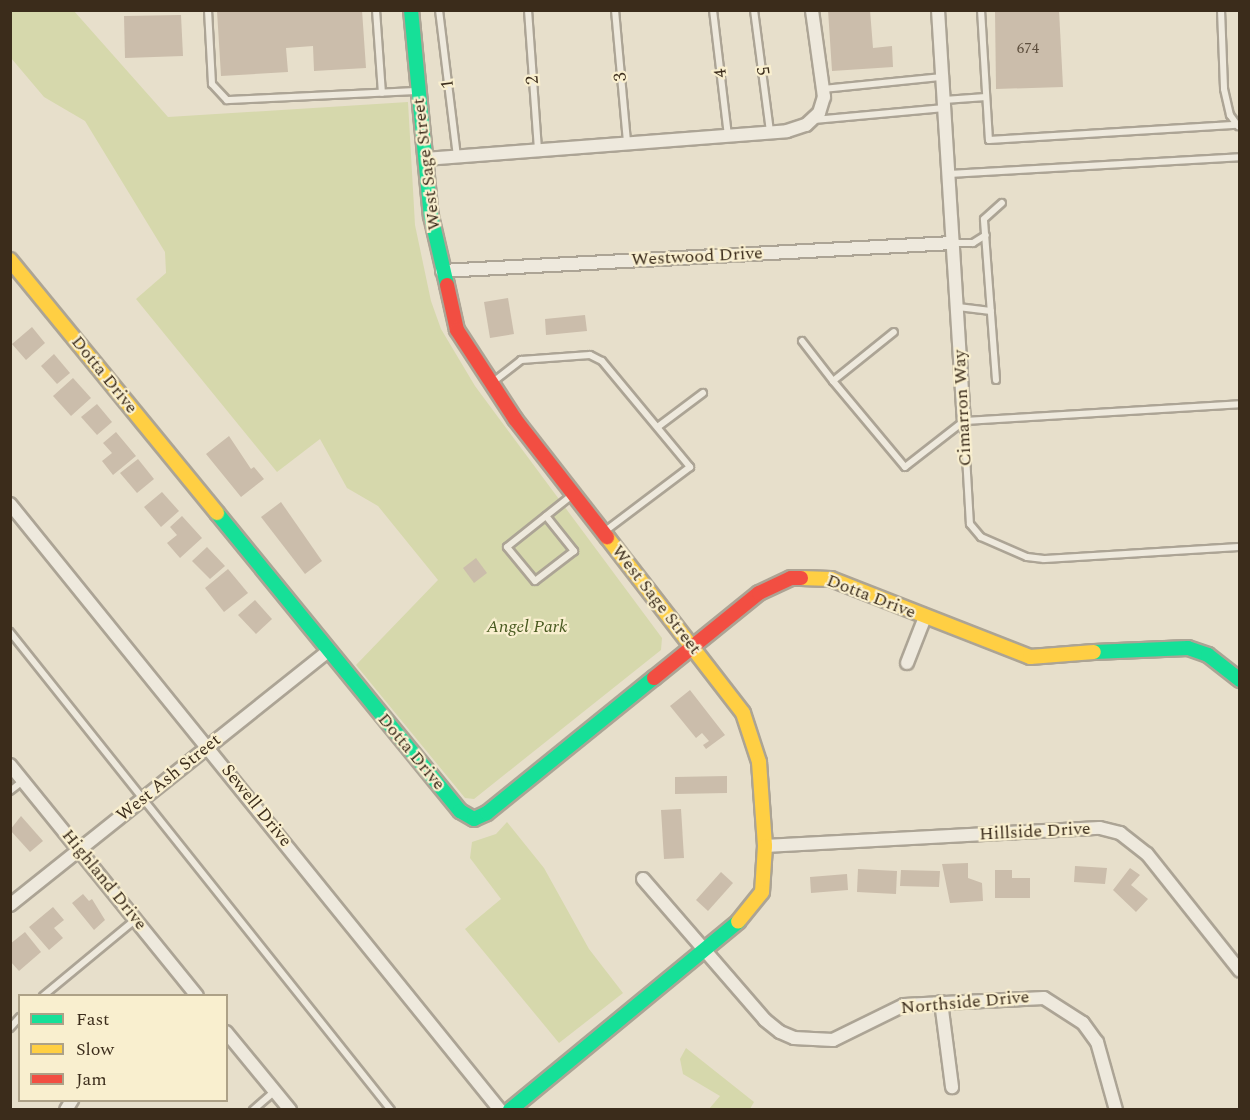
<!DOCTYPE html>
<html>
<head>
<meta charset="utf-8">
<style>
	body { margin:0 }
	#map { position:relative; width:1250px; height:1120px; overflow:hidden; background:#e7dfcb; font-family:Spectral,serif }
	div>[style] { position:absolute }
	.green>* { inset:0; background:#d6d8ac }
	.building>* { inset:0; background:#cbbdab }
	.roads { filter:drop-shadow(2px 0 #aca495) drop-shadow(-2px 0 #aca495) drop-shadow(0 2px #aca495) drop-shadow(0 -2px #aca495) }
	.lane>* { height:6px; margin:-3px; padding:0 3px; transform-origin:3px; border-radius:3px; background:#eee9dd }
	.street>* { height:12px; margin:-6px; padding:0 6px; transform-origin:6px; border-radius:6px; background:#eee9dd }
	.fast>* { height:14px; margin:-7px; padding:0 7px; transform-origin:7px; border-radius:7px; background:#16e098 }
	.slow>* { height:14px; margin:-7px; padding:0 7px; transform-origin:7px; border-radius:7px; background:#ffcf43 }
	.jam>* { height:14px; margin:-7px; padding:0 7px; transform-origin:7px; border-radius:7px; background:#f24e42 }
	span { translate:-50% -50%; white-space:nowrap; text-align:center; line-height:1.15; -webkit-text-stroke:4.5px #f9efcf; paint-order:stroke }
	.number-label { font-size:15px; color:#5f503f }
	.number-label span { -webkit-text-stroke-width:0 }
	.street-label { font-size:18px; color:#3b2c1b }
	.park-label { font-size:18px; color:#495a20; font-style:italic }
	.frame { position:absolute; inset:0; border:12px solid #3b2c1b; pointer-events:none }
	.legend { position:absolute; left:18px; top:994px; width:210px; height:108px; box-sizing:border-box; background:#f9efcf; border:2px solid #ada187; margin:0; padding:8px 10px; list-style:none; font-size:18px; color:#3b2c1b }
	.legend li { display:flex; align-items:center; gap:12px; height:30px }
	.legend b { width:30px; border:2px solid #ada187 }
</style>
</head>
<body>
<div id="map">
	<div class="green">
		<i style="clip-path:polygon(11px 11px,74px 11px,168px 117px,408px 102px,415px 225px,431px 301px,441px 329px,475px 386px,662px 638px,661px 650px,474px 799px,465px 798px,356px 665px,438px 580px,378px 506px,347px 488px,320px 439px,277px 472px,136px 299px,166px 273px,165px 252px,85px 121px,44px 97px,11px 58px)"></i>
		<i style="clip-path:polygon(507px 822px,544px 868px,589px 949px,623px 993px,559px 1043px,465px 929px,501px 899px,470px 858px,472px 842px,496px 834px)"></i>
		<i style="clip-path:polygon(686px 1048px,754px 1102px,750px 1109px,709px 1109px,720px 1096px,683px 1074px,680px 1059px)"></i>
	</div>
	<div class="building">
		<i style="clip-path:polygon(362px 10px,366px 68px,314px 71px,313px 46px,286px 48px,288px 72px,221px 76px,217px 11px)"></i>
		<i style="clip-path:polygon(828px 10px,870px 10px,873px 48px,892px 46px,893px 67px,832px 71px)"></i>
		<i style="clip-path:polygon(995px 10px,1059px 10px,1063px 87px,996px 89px)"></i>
		<i style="clip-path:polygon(181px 15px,183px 56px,125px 58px,124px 16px)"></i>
		<i style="clip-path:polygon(508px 298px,514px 334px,490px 338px,484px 302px)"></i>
		<i style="clip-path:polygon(585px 315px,587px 331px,546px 335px,545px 319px)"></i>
		<i style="clip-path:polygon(32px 327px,45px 343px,26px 360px,12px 344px)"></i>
		<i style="clip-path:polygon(54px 354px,70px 373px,57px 384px,41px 366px)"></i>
		<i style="clip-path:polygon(73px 378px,91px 398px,71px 416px,53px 396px)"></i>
		<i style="clip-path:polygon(97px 404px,112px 422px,97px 435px,81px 417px)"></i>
		<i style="clip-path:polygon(116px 432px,136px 456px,113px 475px,102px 461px,112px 453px,103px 443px)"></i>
		<i style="clip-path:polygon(229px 436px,251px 469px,254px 467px,264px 479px,241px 497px,206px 454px)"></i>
		<i style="clip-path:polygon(138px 459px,154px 479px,137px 493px,120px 473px)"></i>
		<i style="clip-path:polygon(162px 492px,179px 511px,161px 527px,144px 507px)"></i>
		<i style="clip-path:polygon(281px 502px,322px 561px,305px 574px,261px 517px)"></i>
		<i style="clip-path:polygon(182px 516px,202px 538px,180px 558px,167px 543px,177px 535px,170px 527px)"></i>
		<i style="clip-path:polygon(207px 547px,225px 566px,210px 579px,192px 561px)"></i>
		<i style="clip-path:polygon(476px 558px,487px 573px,474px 583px,463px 568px)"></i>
		<i style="clip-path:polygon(228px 569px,248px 593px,224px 612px,205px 588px)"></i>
		<i style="clip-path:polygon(255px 600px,272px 619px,256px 634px,238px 615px)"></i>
		<i style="clip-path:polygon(690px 690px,725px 735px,706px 749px,703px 745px,709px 741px,702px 733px,696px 738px,670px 706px)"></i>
		<i style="clip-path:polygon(727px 776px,727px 793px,675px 794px,675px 777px)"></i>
		<i style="clip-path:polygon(681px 809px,684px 858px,664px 859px,661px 810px)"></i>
		<i style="clip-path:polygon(21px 816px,43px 841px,30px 852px,10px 830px)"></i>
		<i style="clip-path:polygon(968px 863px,968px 878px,982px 883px,983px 901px,950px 903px,942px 864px)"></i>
		<i style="clip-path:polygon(1075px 866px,1107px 868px,1105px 884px,1074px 882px)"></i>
		<i style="clip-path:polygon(1130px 868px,1140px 875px,1131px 885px,1148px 899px,1136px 912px,1113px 890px)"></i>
		<i style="clip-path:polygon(858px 869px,897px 871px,896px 894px,857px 892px)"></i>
		<i style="clip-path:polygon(901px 870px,940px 871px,939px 887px,900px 886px)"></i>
		<i style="clip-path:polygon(995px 870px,1012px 870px,1012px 878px,1030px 878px,1030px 898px,995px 898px)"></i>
		<i style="clip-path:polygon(721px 872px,733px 883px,708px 911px,696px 900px)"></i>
		<i style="clip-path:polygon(847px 874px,848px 890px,811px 893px,810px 877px)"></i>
		<i style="clip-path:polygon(83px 894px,89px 901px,92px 899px,105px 920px,94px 930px,72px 903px)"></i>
		<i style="clip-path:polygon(53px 907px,64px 920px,54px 928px,63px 938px,49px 950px,29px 927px)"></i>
		<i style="clip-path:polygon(25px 932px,41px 952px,19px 971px,10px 961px,10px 944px)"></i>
	</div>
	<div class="roads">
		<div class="lane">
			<i style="left:208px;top:10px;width:74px;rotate:86.9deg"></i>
			<i style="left:212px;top:84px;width:22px;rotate:47deg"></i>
			<i style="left:227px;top:100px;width:191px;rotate:-2.7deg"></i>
			<i style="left:376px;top:10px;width:83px;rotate:85.9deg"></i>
			<i style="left:439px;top:10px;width:147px;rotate:83deg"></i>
			<i style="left:528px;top:10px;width:140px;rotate:85.9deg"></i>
			<i style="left:615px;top:10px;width:134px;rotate:84.8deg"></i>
			<i style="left:713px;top:10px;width:126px;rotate:83.2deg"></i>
			<i style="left:754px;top:10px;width:123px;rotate:82.5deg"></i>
			<i style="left:981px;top:10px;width:130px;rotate:86.5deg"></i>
			<i style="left:989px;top:140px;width:248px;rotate:-3.5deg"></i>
			<i style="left:1221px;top:10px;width:79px;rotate:87.8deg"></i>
			<i style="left:1224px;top:89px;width:27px;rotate:77deg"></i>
			<i style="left:1230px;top:115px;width:14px;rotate:54deg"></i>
			<i style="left:823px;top:89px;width:120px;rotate:-5.8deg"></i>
			<i style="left:944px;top:100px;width:42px;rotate:-4.1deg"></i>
			<i style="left:814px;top:120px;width:131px;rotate:-5.3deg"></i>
			<i style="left:949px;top:174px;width:291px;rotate:-3.3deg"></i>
			<i style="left:953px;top:243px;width:20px"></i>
			<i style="left:973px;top:243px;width:15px;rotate:-32deg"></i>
			<i style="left:958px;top:307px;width:33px;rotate:7deg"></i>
			<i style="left:802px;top:341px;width:51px;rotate:52.2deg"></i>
			<i style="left:833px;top:381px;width:78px;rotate:-38.8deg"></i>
			<i style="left:996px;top:380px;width:161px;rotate:-94.3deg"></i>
			<i style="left:984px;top:219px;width:24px;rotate:-42deg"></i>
			<i style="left:833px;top:381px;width:112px;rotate:50.1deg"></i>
			<i style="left:905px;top:467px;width:75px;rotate:-37.9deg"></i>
			<i style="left:964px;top:421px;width:277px;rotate:-3.5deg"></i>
			<i style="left:493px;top:382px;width:36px;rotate:-38deg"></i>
			<i style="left:521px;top:360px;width:69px;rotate:-4.1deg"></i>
			<i style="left:590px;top:355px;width:13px;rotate:27deg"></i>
			<i style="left:602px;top:361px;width:138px;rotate:50.3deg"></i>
			<i style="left:690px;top:467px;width:106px;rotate:143deg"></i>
			<i style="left:964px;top:421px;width:103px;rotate:86.7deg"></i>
			<i style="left:970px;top:524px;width:17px;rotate:50deg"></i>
			<i style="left:981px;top:537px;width:50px;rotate:23.5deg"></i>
			<i style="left:1027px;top:557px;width:17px;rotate:7deg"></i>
			<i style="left:1044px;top:559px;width:196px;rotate:-3.5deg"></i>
			<i style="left:659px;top:426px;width:55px;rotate:-36.9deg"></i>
			<i style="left:546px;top:516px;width:45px;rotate:51.3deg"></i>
			<i style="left:574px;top:551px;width:49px;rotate:142.4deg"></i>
			<i style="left:535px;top:581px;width:44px;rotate:-129.5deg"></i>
			<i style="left:507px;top:547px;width:82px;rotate:-38.6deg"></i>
			<i style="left:10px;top:632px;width:611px;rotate:51.44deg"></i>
			<i style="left:10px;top:791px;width:16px;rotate:-38deg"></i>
			<i style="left:43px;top:996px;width:119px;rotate:-39.6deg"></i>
			<i style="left:10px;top:1028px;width:15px;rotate:-48deg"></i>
			<i style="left:253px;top:1110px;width:28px;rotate:-41deg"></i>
		</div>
		<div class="street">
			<i style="left:938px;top:10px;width:412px;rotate:86.4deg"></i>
			<i style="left:425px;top:159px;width:363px;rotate:-4.4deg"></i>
			<i style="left:787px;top:131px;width:20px;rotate:-18deg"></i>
			<i style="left:806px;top:125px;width:18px;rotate:-43deg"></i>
			<i style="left:819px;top:113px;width:17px;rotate:-73deg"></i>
			<i style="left:824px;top:97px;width:88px;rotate:-97.9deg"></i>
			<i style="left:442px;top:271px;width:512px;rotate:-3.14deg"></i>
			<i style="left:10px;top:504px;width:779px;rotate:51.04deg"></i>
			<i style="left:907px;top:663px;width:49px;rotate:-68.6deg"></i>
			<i style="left:10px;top:765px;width:297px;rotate:51deg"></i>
			<i style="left:765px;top:846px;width:335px;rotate:-3.1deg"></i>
			<i style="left:1100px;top:828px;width:21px;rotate:14deg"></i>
			<i style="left:1120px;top:833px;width:34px;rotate:38deg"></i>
			<i style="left:1147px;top:854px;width:149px;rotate:51.5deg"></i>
			<i style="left:643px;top:879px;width:186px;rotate:49.1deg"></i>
			<i style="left:765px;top:1020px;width:19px;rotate:39deg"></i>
			<i style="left:780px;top:1032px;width:15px;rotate:23deg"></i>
			<i style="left:794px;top:1038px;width:39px;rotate:3deg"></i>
			<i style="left:833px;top:1040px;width:79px;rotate:-26.2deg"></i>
			<i style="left:904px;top:1005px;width:140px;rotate:-2.9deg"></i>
			<i style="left:1044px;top:998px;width:46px;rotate:32.7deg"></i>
			<i style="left:1083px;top:1023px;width:24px;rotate:54deg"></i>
			<i style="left:1097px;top:1042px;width:71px;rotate:74.4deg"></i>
			<i style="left:10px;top:905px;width:407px;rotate:-38.6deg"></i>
			<i style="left:941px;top:1002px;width:86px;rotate:82.6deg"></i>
			<i style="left:226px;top:1032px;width:101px;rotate:50.6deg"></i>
			<i style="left:66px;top:1110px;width:12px;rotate:-59deg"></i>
		</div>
		<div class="fast">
			<i style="left:411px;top:10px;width:207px;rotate:84.5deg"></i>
			<i style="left:431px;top:216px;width:71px;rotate:76.9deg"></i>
			<i style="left:217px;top:513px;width:385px;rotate:50.8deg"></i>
			<i style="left:460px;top:811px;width:16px;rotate:30deg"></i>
			<i style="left:474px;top:819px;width:14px;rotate:-25deg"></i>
			<i style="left:487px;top:813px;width:215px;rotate:-39deg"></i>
			<i style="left:1094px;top:652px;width:94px;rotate:-2.4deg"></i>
			<i style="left:1188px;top:648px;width:21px;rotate:19deg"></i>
			<i style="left:1208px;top:655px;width:41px;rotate:38deg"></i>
			<i style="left:510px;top:1110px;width:296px;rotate:-39.5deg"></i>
		</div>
		<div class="slow">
			<i style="left:10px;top:260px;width:327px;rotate:50.7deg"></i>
			<i style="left:607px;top:537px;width:222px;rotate:52.3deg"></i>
			<i style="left:743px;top:713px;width:52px;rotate:71.9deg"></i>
			<i style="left:759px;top:762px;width:84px;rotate:85.9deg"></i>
			<i style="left:765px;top:846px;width:46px;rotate:93.7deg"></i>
			<i style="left:762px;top:892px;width:38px;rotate:129deg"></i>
			<i style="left:801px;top:578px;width:30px;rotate:2deg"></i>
			<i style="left:831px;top:579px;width:214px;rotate:21.4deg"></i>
			<i style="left:1030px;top:657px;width:64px;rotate:-4.5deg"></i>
		</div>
		<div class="jam">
			<i style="left:447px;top:285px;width:46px;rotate:77.5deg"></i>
			<i style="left:457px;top:330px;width:106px;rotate:56.9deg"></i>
			<i style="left:515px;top:419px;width:150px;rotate:52.1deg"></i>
			<i style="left:654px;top:678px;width:135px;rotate:-39deg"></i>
			<i style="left:759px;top:593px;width:35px;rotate:-25deg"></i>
			<i style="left:791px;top:578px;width:10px"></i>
		</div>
	</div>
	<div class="number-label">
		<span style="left:1028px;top:49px">674</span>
	</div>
	<div class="street-label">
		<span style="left:762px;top:71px;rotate:82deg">5</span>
		<span style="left:721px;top:73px;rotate:-97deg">4</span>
		<span style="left:621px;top:77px;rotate:-95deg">3</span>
		<span style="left:533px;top:80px;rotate:-94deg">2</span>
		<span style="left:448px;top:84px;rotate:-97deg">1</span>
		<span style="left:427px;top:164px;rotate:-97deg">West Sage Street</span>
		<span style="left:697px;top:257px;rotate:-3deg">Westwood Drive</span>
		<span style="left:104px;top:375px;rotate:51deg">Dotta Drive</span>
		<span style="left:963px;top:408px;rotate:-93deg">Cimarron Way</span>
		<span style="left:871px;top:597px;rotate:21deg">Dotta Drive</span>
		<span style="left:656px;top:600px;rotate:52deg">West Sage Street</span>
		<span style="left:411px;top:752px;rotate:50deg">Dotta Drive</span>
		<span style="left:169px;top:778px;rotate:-39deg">West Ash Street</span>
		<span style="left:256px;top:806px;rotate:51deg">Sewell Drive</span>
		<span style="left:1035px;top:832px;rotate:-3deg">Hillside Drive</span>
		<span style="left:104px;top:880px;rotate:51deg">Highland Drive</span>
		<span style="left:965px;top:1003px;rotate:-5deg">Northside Drive</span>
	</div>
	<div class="park-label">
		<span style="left:527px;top:627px">Angel Park</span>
	</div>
	<div class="frame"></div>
	<ul class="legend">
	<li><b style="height:8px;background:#16e098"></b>Fast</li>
	<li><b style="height:8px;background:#ffcf43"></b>Slow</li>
	<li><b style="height:8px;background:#f24e42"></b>Jam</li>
	</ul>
</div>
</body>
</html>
